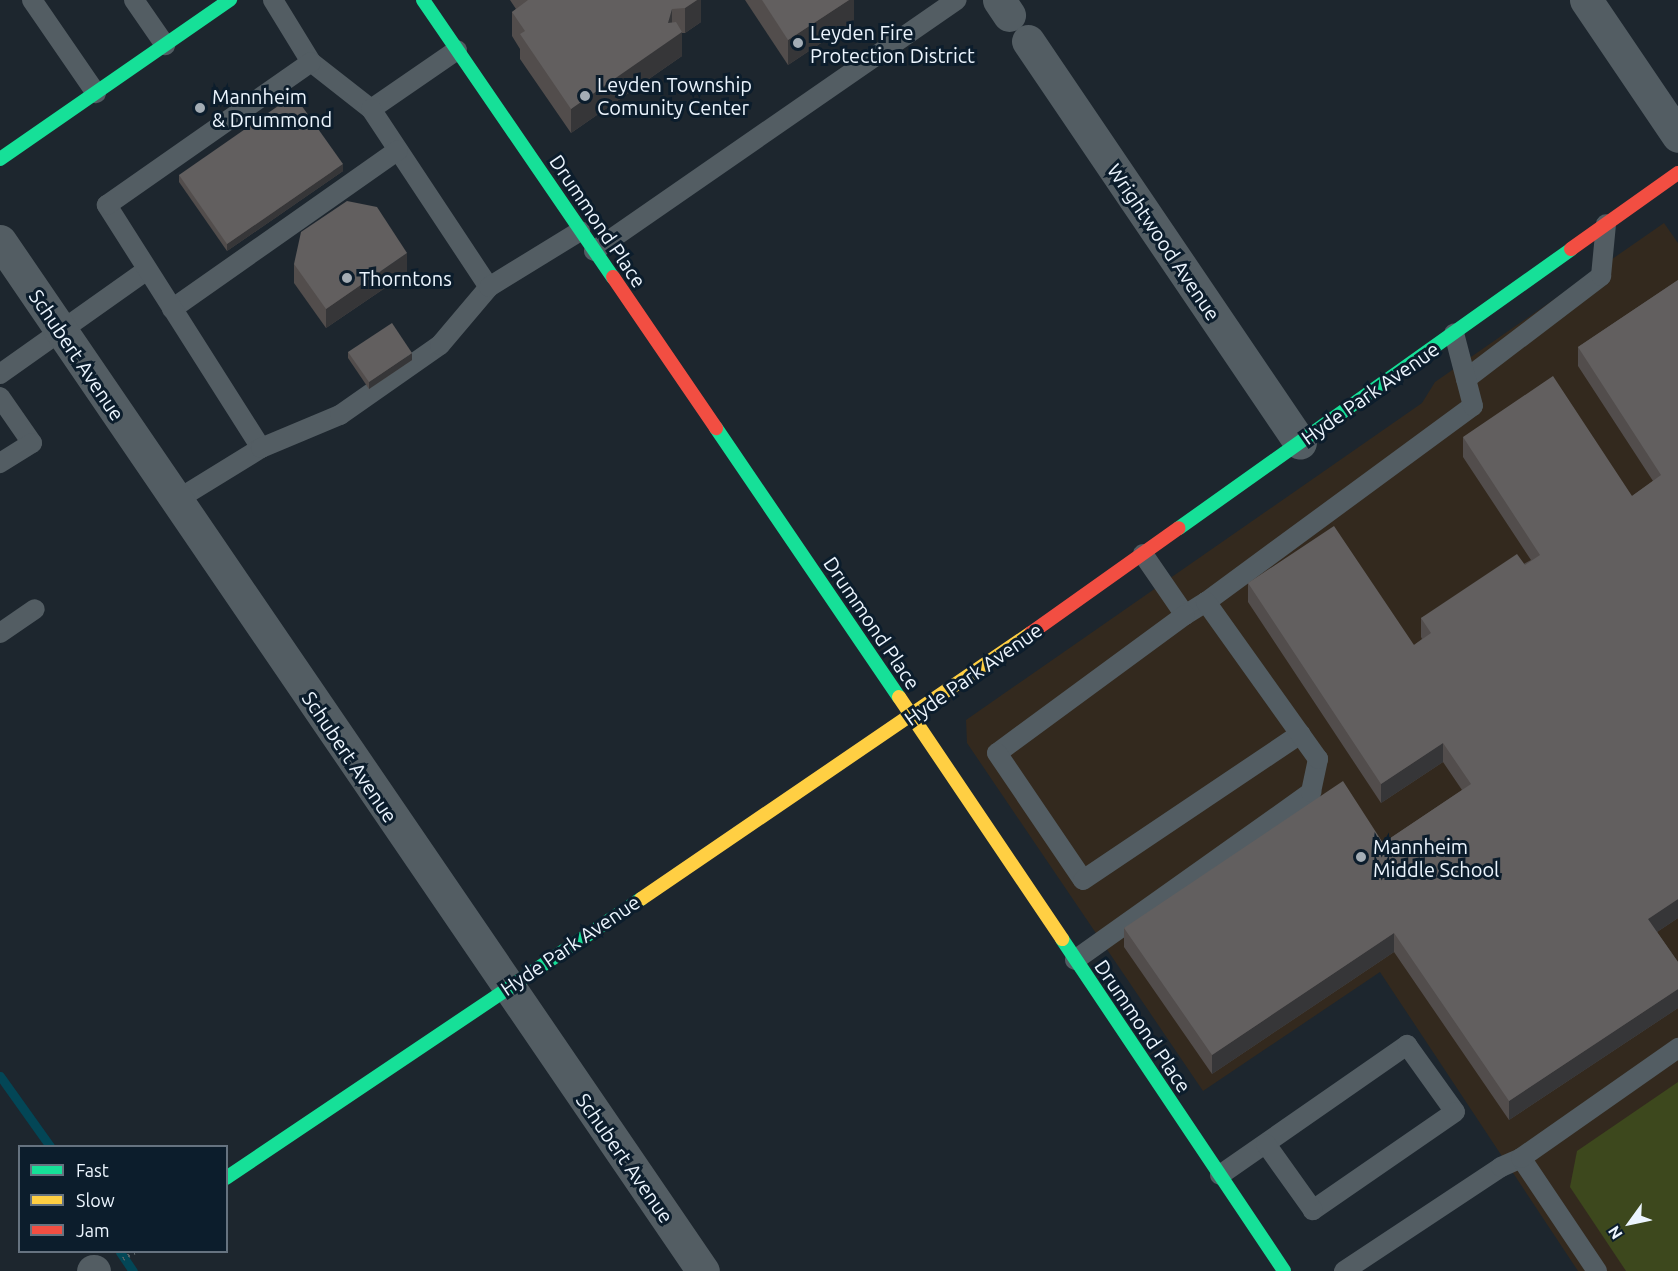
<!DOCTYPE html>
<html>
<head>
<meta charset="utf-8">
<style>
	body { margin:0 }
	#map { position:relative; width:1678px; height:1271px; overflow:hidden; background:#1d262e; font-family:Ubuntu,sans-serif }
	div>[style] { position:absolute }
	.education>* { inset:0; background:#33291e }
	.green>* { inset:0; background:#3d481d }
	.stream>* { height:9px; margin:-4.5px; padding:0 4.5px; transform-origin:4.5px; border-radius:4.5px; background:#034656 }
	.path>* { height:4px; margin-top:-2px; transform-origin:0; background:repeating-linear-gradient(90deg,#586165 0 1.5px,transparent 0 6px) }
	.lane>* { height:20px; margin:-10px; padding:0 10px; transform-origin:10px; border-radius:10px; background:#535d63 }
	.street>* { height:33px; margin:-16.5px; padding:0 16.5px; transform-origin:16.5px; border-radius:16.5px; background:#535d63 }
	.fast>* { height:14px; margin:-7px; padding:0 7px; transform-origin:7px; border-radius:7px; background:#16e098 }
	.slow>* { height:14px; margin:-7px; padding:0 7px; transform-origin:7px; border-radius:7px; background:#ffcf43 }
	.jam>* { height:14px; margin:-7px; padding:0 7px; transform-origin:7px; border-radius:7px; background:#f24e42 }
	.wall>* { inset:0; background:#524d4c }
	.shaded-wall>* { inset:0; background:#363638 }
	.building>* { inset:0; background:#625f5f }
	.dots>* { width:16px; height:16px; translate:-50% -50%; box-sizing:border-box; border:3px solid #0c1d2c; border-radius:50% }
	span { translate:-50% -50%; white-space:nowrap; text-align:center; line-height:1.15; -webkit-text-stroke:6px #0c1d2c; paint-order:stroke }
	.poi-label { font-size:20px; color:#ecf5fe }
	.left { translate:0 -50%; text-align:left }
	.street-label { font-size:20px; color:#ecf5fe }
	.legend { position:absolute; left:18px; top:1145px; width:210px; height:108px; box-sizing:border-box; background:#0c1d2c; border:2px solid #667380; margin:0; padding:8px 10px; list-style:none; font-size:18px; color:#ecf5fe }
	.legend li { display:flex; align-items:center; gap:12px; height:30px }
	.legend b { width:30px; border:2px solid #667380 }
	.north { position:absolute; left:1600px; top:1193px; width:60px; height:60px; -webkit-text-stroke:4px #0c1d2c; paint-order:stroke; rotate:237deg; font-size:16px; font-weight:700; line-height:24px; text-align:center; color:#ecf5fe }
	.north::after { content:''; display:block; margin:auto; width:21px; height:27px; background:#ecf5fe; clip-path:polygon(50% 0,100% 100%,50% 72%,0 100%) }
</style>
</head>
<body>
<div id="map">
	<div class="education">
		<i style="clip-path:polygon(1664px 223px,1678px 243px,1678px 1271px,1578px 1271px,1380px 972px,1203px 1091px,967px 743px,966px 720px,1422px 403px,1435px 382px)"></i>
	</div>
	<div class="green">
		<i style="clip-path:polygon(1678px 1082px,1678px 1271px,1626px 1271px,1570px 1187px,1577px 1151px)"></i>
	</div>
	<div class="stream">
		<i style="left:0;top:1076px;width:86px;rotate:54.5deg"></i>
		<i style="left:120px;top:1252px;width:23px;rotate:56deg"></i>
	</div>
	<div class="path">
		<i style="left:123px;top:1259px;width:14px;rotate:-30deg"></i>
	</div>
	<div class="lane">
		<i style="left:32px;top:0;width:113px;rotate:55.5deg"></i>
		<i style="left:134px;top:0;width:55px;rotate:55.4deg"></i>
		<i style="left:273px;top:0;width:73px;rotate:58.5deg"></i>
		<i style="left:311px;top:62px;width:76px;rotate:38.1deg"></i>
		<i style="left:457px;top:50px;width:104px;rotate:145.5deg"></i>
		<i style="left:371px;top:109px;width:214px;rotate:56.5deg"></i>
		<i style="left:594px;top:251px;width:441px;rotate:-34.7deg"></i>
		<i style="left:172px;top:309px;width:276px;rotate:-35.1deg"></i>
		<i style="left:0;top:374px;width:180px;rotate:-35.3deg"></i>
		<i style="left:1466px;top:379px;width:170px;rotate:-37.3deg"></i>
		<i style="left:1601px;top:276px;width:52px;rotate:-84.5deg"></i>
		<i style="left:0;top:397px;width:56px;rotate:55.2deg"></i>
		<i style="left:32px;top:443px;width:38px;rotate:148deg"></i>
		<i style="left:261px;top:448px;width:288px;rotate:-122.4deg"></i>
		<i style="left:107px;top:205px;width:249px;rotate:-35deg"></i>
		<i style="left:175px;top:501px;width:101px;rotate:-31.6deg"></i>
		<i style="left:261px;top:448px;width:86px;rotate:-22.7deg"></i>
		<i style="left:340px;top:415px;width:122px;rotate:-35deg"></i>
		<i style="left:440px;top:345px;width:76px;rotate:-49.8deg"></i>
		<i style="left:489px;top:287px;width:107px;rotate:-31.6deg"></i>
		<i style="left:1143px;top:554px;width:74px;rotate:55.5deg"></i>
		<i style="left:1185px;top:615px;width:25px;rotate:-32deg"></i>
		<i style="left:1206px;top:602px;width:331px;rotate:-36.3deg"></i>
		<i style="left:1473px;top:406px;width:75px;rotate:-104.6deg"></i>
		<i style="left:1185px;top:615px;width:233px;rotate:143.7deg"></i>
		<i style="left:997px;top:753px;width:153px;rotate:55.9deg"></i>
		<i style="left:1083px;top:880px;width:262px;rotate:-33.9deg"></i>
		<i style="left:0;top:633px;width:42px;rotate:-34.4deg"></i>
		<i style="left:1075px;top:960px;width:290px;rotate:-35.4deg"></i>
		<i style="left:1311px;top:792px;width:34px;rotate:-78deg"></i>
		<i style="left:1318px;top:759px;width:193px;rotate:-125.5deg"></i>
		<i style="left:1220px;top:1175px;width:228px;rotate:-34.8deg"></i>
		<i style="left:1407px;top:1045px;width:82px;rotate:54.4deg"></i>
		<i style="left:1455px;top:1112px;width:173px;rotate:145.4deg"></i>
		<i style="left:1313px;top:1210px;width:81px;rotate:-125.5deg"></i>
		<i style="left:1344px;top:1271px;width:188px;rotate:-33.5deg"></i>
		<i style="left:1501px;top:1167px;width:22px;rotate:-24deg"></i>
		<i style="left:1597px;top:1271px;width:136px;rotate:-123.9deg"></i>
		<i style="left:1521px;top:1158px;width:192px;rotate:-35deg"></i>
	</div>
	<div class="street">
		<i style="left:999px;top:0;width:18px;rotate:56deg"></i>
		<i style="left:1586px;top:0;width:164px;rotate:55.9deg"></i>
		<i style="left:1028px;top:41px;width:485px;rotate:55.9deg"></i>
		<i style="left:0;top:241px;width:1247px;rotate:55.69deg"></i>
		<i style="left:93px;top:1271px;width:1px"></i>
	</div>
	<div class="fast">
		<i style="left:423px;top:0;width:336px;rotate:55.6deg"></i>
		<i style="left:0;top:159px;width:280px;rotate:-34.7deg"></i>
		<i style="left:716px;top:428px;width:325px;rotate:55.8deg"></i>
		<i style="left:1179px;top:528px;width:481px;rotate:-35.4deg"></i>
		<i style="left:1062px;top:939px;width:399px;rotate:56.2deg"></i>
		<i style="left:226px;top:1178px;width:500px;rotate:-33.91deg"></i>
	</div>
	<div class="slow">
		<i style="left:899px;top:697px;width:292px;rotate:56deg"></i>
		<i style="left:641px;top:899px;width:472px;rotate:-34.3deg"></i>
	</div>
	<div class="jam">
		<i style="left:1571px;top:249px;width:131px;rotate:-35.4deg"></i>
		<i style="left:613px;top:277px;width:183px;rotate:55.7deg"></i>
		<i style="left:1031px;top:633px;width:181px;rotate:-35.4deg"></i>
	</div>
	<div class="wall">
		<i style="clip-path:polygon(510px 0,701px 0,701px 22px,685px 33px,682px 33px,682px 56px,571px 133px,520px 59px,520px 49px,512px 36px,512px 12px,516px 9px)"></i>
		<i style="clip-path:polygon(745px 0,854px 0,854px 21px,788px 65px)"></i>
		<i style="clip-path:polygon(343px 171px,227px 251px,179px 182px,179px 175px)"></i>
		<i style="clip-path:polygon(294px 264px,407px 273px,326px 328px,294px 283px)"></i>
		<i style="clip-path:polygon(1678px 280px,1678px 918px,1657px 932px,1678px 962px,1678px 1008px,1509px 1120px,1394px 952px,1212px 1074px,1124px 947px,1124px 928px,1383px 843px,1462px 790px,1443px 762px,1381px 803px,1248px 602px,1248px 583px,1414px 645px,1422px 639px,1421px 637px,1421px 618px,1531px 560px,1463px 457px,1463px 437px,1632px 496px,1653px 481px,1578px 366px,1578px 347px)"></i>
		<i style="clip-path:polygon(348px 352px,412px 360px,369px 389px,348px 358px)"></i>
	</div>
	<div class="shaded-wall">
		<i style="clip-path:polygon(697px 0,701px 0,701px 22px,685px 33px,685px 8px)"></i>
		<i style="clip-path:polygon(849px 0,854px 0,854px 21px,788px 65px,788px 40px)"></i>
		<i style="clip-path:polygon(672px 9px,672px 34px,682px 32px,682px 56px,571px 133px,571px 109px)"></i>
		<i style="clip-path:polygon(343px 164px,343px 171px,227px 251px,227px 244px)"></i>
		<i style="clip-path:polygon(407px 253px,407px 273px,326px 328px,326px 309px)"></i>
		<i style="clip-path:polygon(412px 353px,412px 360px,369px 389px,369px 382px)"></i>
		<i style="clip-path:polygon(1443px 743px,1443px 762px,1381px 803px,1381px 784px)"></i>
		<i style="clip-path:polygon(1678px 899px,1678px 918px,1648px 938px,1648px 919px)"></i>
		<i style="clip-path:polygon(1394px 933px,1394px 952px,1212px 1074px,1212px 1055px)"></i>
		<i style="clip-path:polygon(1678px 989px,1678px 1008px,1509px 1120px,1509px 1101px)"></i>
	</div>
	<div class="building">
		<i style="clip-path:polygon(528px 0,697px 0,685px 8px,672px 9px,668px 23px,676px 22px,682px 32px,571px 109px,520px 34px,525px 31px,512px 12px)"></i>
		<i style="clip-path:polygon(762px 0,849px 0,788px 40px)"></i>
		<i style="clip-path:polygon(294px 95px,343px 164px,227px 244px,179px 175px)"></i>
		<i style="clip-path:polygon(347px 201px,377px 207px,407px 253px,326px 309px,294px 264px,301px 232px)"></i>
		<i style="clip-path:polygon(1678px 280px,1678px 899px,1648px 919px,1678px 962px,1678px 989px,1509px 1101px,1394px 933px,1212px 1055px,1124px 928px,1343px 781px,1383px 843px,1471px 784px,1443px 743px,1381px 784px,1248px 583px,1334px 526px,1414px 645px,1431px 633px,1421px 618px,1517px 554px,1525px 565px,1540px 555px,1463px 437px,1553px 376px,1632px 496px,1661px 475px,1578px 347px)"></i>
		<i style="clip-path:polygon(392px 323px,412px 353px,369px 382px,348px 352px)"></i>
	</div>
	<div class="dots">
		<i style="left:798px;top:43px;background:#a4adb5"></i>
		<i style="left:585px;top:96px;background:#a4adb5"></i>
		<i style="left:200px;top:108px;background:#a4adb5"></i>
		<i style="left:347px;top:278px;background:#a4adb5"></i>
		<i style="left:1361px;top:857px;background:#a4adb5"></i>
	</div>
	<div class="poi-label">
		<span class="left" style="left:810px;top:44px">Leyden Fire<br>Protection District</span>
		<span class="left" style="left:597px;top:96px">Leyden Township<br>Comunity Center</span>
		<span class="left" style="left:212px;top:108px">Mannheim<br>&amp; Drummond</span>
		<span class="left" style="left:359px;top:278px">Thorntons</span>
		<span class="left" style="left:1373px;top:858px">Mannheim<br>Middle School</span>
	</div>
	<div class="street-label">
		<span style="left:598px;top:221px;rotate:56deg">Drummond Place</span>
		<span style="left:1164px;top:242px;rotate:56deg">Wrightwood Avenue</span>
		<span style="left:77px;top:355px;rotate:56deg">Schubert Avenue</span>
		<span style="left:1370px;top:393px;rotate:-35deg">Hyde Park Avenue</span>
		<span style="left:872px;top:623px;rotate:56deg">Drummond Place</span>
		<span style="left:973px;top:674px;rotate:-35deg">Hyde Park Avenue</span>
		<span style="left:350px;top:757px;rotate:56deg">Schubert Avenue</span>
		<span style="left:570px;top:945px;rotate:-34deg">Hyde Park Avenue</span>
		<span style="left:1143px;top:1026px;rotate:56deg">Drummond Place</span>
		<span style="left:625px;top:1158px;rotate:55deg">Schubert Avenue</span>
	</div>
	<ul class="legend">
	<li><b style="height:8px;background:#16e098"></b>Fast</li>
	<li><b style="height:8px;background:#ffcf43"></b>Slow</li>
	<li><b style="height:8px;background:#f24e42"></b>Jam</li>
	</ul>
	<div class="north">N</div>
</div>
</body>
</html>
